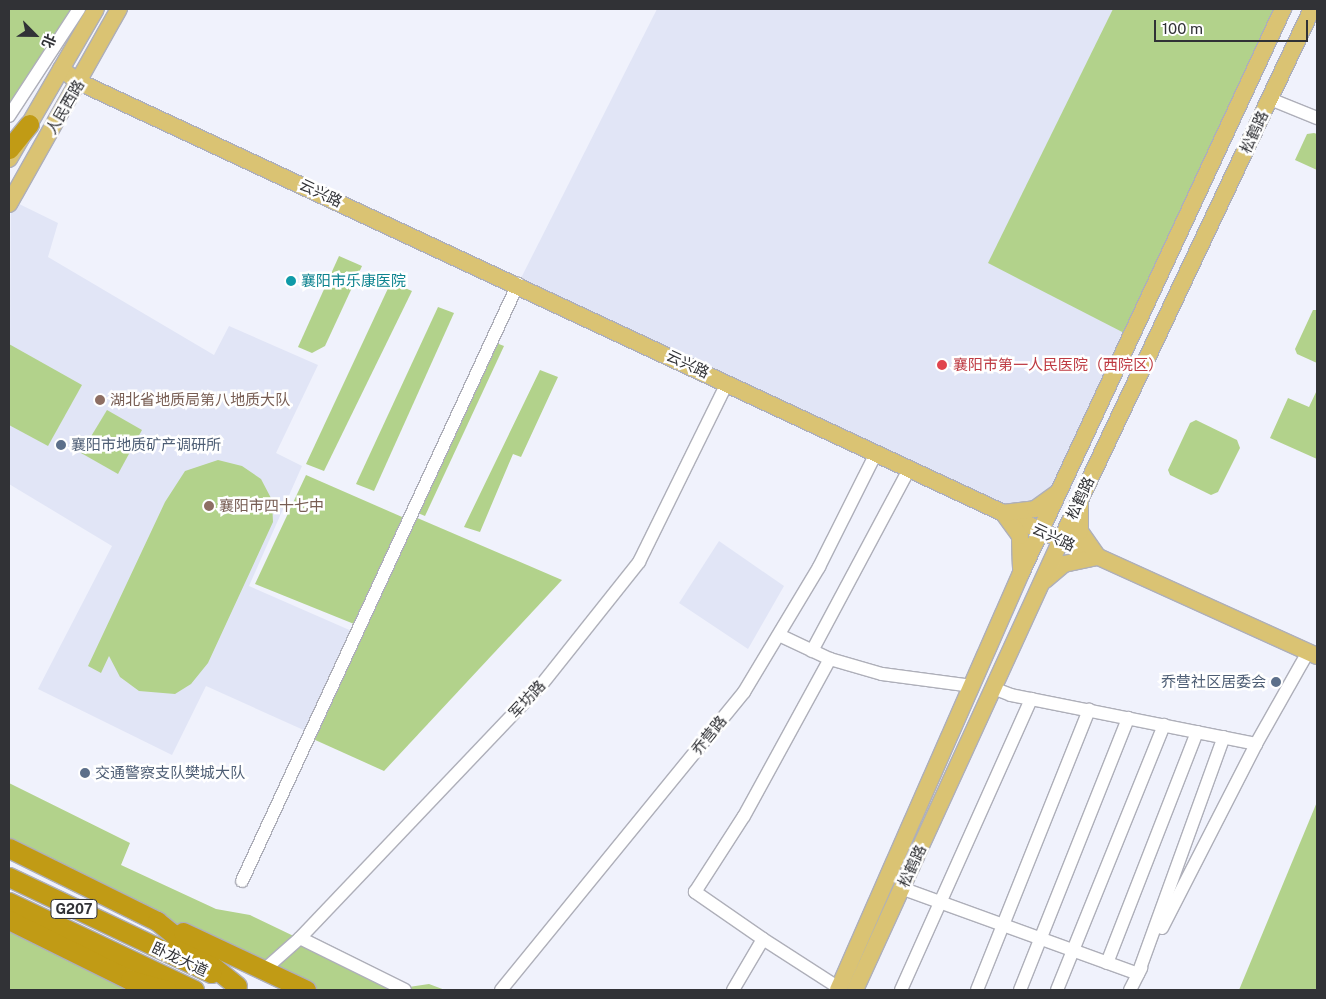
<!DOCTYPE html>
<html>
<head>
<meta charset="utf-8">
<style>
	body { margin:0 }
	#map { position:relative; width:1326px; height:999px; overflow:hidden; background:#f0f2fc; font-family:"Public Sans","Noto Sans SC",sans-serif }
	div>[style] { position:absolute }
	.built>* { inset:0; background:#e1e5f6 }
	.green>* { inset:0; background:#b2d28b }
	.roads { filter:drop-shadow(1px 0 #aeafb9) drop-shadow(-1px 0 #aeafb9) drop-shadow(0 1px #aeafb9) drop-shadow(0 -1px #aeafb9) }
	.minor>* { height:12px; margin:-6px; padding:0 6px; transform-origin:6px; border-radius:6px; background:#fff }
	.major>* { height:16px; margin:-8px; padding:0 8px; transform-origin:8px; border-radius:8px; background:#dac373 }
	.highway>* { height:19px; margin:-9.5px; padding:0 9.5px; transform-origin:9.5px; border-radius:9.5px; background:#c19b15 }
	.dots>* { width:14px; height:14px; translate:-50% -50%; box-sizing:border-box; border:2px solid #fff; border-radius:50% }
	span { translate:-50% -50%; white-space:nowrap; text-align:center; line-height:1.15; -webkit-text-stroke:5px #fff; paint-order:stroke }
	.shield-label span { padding:1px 4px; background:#fff; border:1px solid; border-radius:4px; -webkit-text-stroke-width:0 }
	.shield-label { font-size:14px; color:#313236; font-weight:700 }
	.street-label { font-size:15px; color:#313236 }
	.culture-label { font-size:15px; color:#0d838f }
	.left { translate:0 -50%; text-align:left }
	.health-label { font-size:15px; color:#be3a42 }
	.education-label { font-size:15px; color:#785e54 }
	.service-label { font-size:15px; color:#4e5e75 }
	.right { translate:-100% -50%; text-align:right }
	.frame { position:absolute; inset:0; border:10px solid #313236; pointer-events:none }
	.north { position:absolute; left:10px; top:10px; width:50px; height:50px; -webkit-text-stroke:4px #fff; paint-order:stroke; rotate:113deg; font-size:14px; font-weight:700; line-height:20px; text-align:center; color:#313236 }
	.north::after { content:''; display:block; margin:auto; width:18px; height:22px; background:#313236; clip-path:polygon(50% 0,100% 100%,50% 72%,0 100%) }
	.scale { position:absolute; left:1154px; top:20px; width:154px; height:22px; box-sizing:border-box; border:2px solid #313236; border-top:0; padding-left:6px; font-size:15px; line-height:18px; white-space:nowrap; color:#313236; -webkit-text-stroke:4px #fff; paint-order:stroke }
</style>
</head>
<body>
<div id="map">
	<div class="built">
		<i style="clip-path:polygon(657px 9px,1283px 9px,1059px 492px,1003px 513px,518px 284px)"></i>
		<i style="clip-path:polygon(11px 200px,58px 223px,48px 257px,214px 355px,229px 326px,318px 365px,276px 453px,302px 466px,249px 586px,354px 632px,308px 732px,206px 686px,172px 755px,38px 689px,112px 546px,9px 484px)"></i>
		<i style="clip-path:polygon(719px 541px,784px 586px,748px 649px,679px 603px)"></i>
	</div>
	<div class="green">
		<i style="clip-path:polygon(9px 9px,79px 9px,9px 116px)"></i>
		<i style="clip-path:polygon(1113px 9px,1283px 9px,1130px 336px,988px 263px)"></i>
		<i style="clip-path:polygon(1314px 133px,1317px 134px,1317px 170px,1295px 160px,1307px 134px)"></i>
		<i style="clip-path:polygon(339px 256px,362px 266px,325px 346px,312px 353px,298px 347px)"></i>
		<i style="clip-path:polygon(391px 282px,412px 291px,324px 471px,306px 464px)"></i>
		<i style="clip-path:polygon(438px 307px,454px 313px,374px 491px,356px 484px)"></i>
		<i style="clip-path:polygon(1313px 310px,1317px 310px,1317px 363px,1297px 354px,1295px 349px)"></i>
		<i style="clip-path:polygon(491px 341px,504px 346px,425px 516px,413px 511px)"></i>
		<i style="clip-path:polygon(9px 344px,82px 385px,48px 446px,9px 425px)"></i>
		<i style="clip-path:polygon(540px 370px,558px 377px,521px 457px,513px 454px,480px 532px,464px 527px)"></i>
		<i style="clip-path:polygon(1317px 390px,1317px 459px,1270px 438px,1288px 398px,1309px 407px)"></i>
		<i style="clip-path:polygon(107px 410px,142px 430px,118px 474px,81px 453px)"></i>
		<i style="clip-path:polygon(1196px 420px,1237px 440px,1240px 448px,1218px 492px,1211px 495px,1170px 475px,1168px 470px,1190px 423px)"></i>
		<i style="clip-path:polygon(218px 460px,242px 466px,261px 479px,272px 500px,273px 522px,208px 663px,191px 684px,175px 694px,139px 691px,120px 677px,109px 656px,101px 673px,88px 666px,165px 502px,185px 471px)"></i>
		<i style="clip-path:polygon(306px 475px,409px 520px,359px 626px,255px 584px)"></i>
		<i style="clip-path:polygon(415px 517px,562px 580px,384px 771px,313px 739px)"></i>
		<i style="clip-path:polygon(9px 783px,130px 843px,121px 865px,216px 909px,250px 915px,402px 988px,429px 984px,445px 990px,306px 990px,9px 848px)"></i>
		<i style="clip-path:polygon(1317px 802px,1317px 990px,1239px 990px)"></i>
		<i style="clip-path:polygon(9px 920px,145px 990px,9px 989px)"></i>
	</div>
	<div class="roads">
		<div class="minor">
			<i style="left:1270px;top:99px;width:51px;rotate:22deg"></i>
			<i style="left:9px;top:116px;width:128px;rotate:-56.8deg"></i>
			<i style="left:779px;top:635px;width:56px;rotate:25.2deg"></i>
			<i style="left:830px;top:659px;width:54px;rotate:16.1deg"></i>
			<i style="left:882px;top:674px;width:91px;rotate:7.6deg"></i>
			<i style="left:812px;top:651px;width:206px;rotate:-61.9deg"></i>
			<i style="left:993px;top:688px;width:19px;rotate:21deg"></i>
			<i style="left:1011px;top:695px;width:250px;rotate:11.3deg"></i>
			<i style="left:242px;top:881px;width:658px;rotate:-65.19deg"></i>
			<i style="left:901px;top:888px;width:252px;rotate:19.9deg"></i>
			<i style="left:1138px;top:974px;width:252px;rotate:-70.1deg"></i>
			<i style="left:1162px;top:928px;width:207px;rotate:-62.9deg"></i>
			<i style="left:1256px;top:744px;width:106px;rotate:-60.5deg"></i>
			<i style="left:300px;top:938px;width:117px;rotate:26.3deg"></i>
			<i style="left:763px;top:939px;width:83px;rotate:-145.3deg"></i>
			<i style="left:695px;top:892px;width:90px;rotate:-57.2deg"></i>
			<i style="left:744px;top:816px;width:179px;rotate:-61.3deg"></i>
			<i style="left:1107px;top:963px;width:248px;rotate:-68.7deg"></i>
			<i style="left:264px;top:970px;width:48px;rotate:-41.6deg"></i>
			<i style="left:300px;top:938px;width:351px;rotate:-46.4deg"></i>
			<i style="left:542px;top:684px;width:156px;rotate:-51.5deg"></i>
			<i style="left:639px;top:562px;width:199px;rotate:-63.8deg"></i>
			<i style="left:501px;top:990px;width:385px;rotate:-50.8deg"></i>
			<i style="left:744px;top:692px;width:146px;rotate:-59deg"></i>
			<i style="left:819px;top:567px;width:127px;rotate:-63.4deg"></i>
			<i style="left:733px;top:990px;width:59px;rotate:-59.5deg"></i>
			<i style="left:763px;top:939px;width:90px;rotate:32.8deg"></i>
			<i style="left:901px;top:990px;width:319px;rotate:-65.9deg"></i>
			<i style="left:977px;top:990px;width:302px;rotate:-68.2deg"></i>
			<i style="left:1020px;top:990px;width:293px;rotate:-68.3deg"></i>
			<i style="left:1057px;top:990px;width:286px;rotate:-68deg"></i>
			<i style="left:1130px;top:990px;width:25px;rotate:-63deg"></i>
		</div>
		<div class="major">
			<i style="left:61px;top:69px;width:22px;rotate:36deg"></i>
			<i style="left:79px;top:82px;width:1084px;rotate:25deg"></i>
			<i style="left:1061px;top:540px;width:281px;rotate:24.4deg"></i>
			<i style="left:9px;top:159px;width:173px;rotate:-59.9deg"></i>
			<i style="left:9px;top:204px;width:224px;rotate:-60.6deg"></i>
			<i style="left:1021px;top:568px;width:32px;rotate:-92deg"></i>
			<i style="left:1020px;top:536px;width:29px;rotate:-126deg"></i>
			<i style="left:1003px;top:513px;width:32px;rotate:-7deg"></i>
			<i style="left:1035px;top:509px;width:27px;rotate:-36deg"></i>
			<i style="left:1045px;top:580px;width:25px;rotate:-40deg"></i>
			<i style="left:1064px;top:564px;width:35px;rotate:-12deg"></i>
			<i style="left:1098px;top:557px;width:32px;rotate:-125deg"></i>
			<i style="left:1080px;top:531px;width:26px;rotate:-90deg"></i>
			<i style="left:838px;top:990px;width:455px;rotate:-66.3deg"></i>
			<i style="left:1021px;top:573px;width:622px;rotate:-65.08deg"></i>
			<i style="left:855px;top:990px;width:495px;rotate:-65.4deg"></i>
			<i style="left:1061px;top:540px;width:587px;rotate:-64.7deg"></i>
		</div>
		<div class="highway">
			<i style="left:9px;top:149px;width:32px;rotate:-51deg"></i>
			<i style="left:9px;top:848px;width:165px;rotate:26.3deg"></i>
			<i style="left:157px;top:921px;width:103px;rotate:39.1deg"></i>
			<i style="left:9px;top:877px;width:224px;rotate:25.4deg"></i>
			<i style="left:9px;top:902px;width:205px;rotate:25.4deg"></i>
			<i style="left:9px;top:920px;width:135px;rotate:26.4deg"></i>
			<i style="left:130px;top:980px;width:38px;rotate:15deg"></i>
			<i style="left:183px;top:932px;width:136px;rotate:25.2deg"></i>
		</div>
	</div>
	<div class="dots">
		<i style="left:291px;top:281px;background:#0f9aa8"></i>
		<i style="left:942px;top:365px;background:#e0444e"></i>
		<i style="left:100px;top:400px;background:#8d6e63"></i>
		<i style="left:61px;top:445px;background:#5c6f8a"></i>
		<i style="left:209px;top:506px;background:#8d6e63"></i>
		<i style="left:1276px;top:682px;background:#5c6f8a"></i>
		<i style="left:85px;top:773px;background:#5c6f8a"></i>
	</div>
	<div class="shield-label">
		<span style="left:74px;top:909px">G207</span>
	</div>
	<div class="street-label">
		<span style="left:65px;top:107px;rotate:-60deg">人民西路</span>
		<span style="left:1254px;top:132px;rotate:-65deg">松鹤路</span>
		<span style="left:321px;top:193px;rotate:25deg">云兴路</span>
		<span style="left:688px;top:364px;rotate:25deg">云兴路</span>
		<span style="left:1080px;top:498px;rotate:-65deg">松鹤路</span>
		<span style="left:1054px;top:537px;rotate:25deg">云兴路</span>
		<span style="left:527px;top:699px;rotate:-47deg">军坊路</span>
		<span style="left:709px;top:735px;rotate:-51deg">乔营路</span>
		<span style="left:912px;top:866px;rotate:-65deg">松鹤路</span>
		<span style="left:180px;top:959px;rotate:25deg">卧龙大道</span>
	</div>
	<div class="culture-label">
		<span class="left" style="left:301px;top:281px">襄阳市乐康医院</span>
	</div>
	<div class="health-label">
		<span class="left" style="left:953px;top:365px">襄阳市第一人民医院（西院区）</span>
	</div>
	<div class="education-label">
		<span class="left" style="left:110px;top:400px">湖北省地质局第八地质大队</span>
		<span class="left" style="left:219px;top:506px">襄阳市四十七中</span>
	</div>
	<div class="service-label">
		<span class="left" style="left:71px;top:445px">襄阳市地质矿产调研所</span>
		<span class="right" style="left:1266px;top:682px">乔营社区居委会</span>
		<span class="left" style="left:95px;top:773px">交通警察支队樊城大队</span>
	</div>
	<div class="frame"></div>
	<div class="north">北</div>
	<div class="scale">100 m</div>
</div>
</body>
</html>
